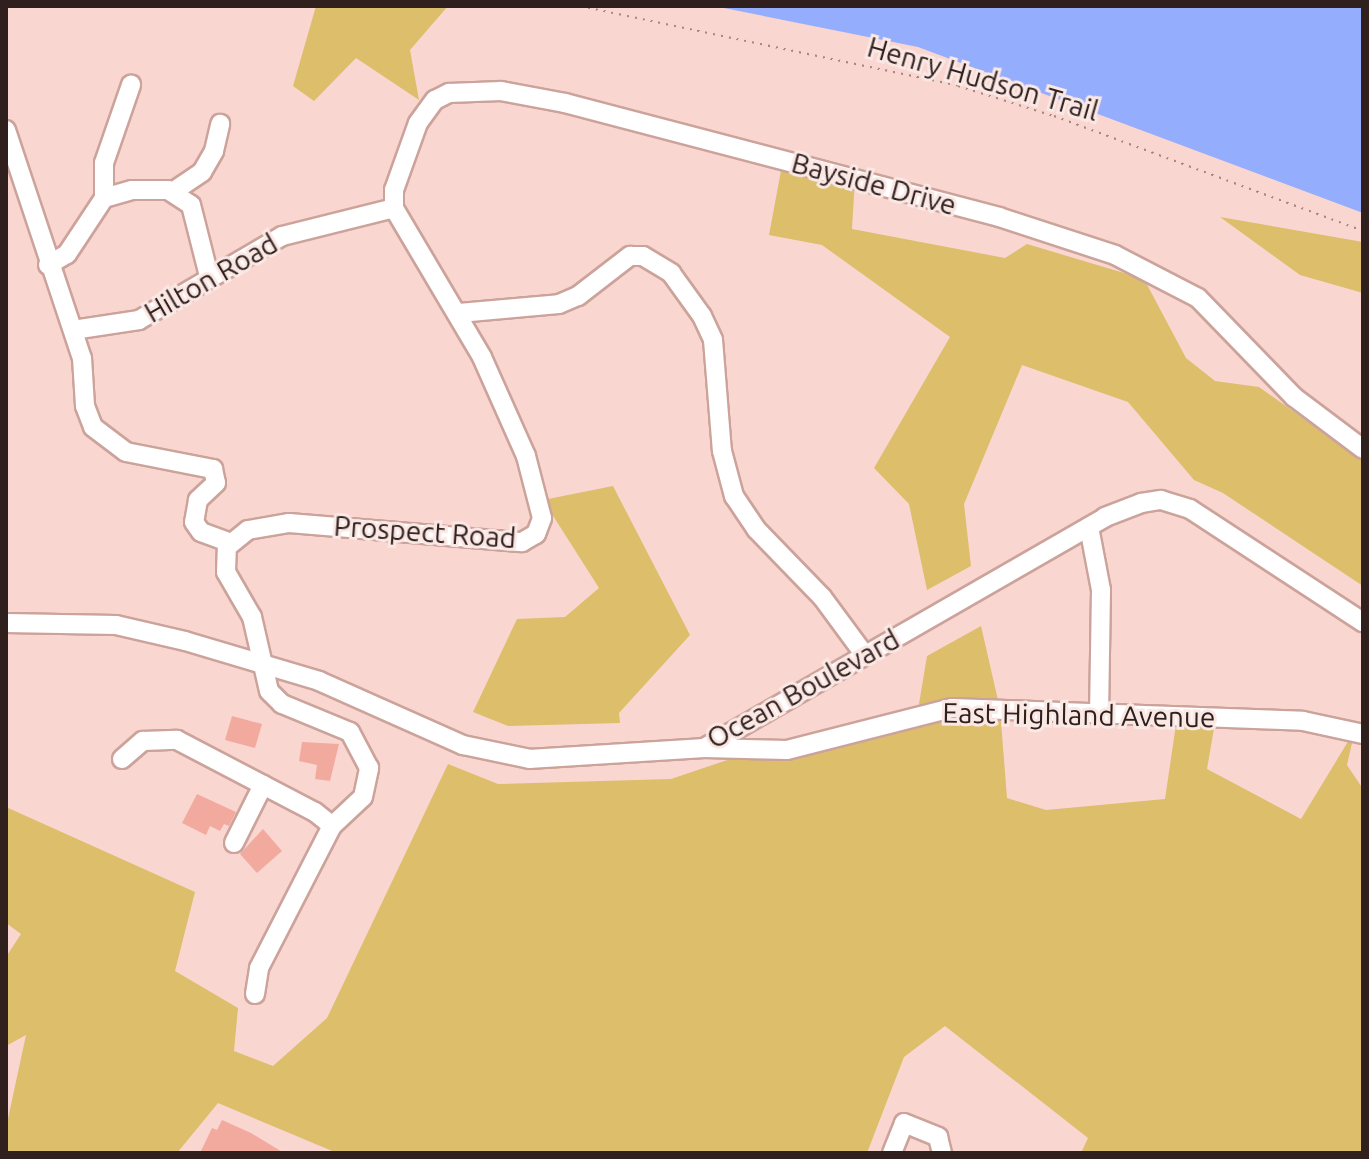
<!DOCTYPE html>
<html>
<head>
<meta charset="utf-8">
<style>
	body { margin:0 }
	#map { position:relative; width:1369px; height:1159px; overflow:hidden; background:#fad6d0; font-family:Ubuntu,sans-serif }
	div>[style] { position:absolute }
	.green>* { inset:0; background:#dcbe6b }
	.water>* { inset:0; background:#94adfc }
	.building>* { inset:0; background:#f3aa9e }
	.path>* { height:2px; margin-top:-1px; transform-origin:0; background:repeating-linear-gradient(90deg,#a28782 0 2px,transparent 0 8px) }
	.roads { filter:drop-shadow(2px 0 #cca39b) drop-shadow(-2px 0 #cca39b) drop-shadow(0 2px #cca39b) drop-shadow(0 -2px #cca39b) }
	.minor>* { height:18px; margin:-9px; padding:0 9px; transform-origin:9px; border-radius:9px; background:#fff }
	span { translate:-50% -50%; white-space:nowrap; text-align:center; line-height:1.15; -webkit-text-stroke:6px #fae8e5; paint-order:stroke }
	.street-label { font-size:28px; color:#30201d }
	.frame { position:absolute; inset:0; border:8px solid #30201d; pointer-events:none }
</style>
</head>
<body>
<div id="map">
	<div class="green">
		<i style="clip-path:polygon(316px 6px,448px 6px,410px 50px,419px 100px,356px 58px,314px 101px,293px 86px)"></i>
		<i style="clip-path:polygon(783px 160px,855px 178px,852px 229px,1005px 258px,1027px 244px,1144px 279px,1186px 358px,1215px 381px,1259px 387px,1363px 461px,1363px 586px,1223px 493px,1194px 480px,1128px 402px,1022px 365px,964px 504px,971px 566px,927px 590px,909px 504px,874px 468px,950px 337px,822px 245px,769px 235px)"></i>
		<i style="clip-path:polygon(1220px 217px,1363px 242px,1363px 293px,1300px 275px)"></i>
		<i style="clip-path:polygon(613px 486px,690px 635px,619px 713px,620px 723px,508px 726px,473px 712px,517px 619px,565px 617px,599px 588px,543px 500px)"></i>
		<i style="clip-path:polygon(981px 626px,1000px 709px,1007px 798px,1046px 810px,1165px 799px,1178px 711px,1217px 711px,1207px 769px,1301px 819px,1355px 730px,1347px 765px,1363px 789px,1363px 1153px,1081px 1153px,1088px 1138px,945px 1026px,904px 1057px,867px 1153px,337px 1153px,218px 1103px,177px 1153px,6px 1153px,6px 1128px,26px 1035px,6px 1046px,6px 957px,21px 934px,6px 923px,6px 807px,195px 892px,175px 971px,238px 1008px,234px 1051px,273px 1066px,327px 1018px,448px 764px,498px 784px,671px 779px,757px 750px,918px 710px,927px 656px)"></i>
	</div>
	<div class="water">
		<i style="clip-path:polygon(714px 6px,1363px 6px,1363px 213px,918px 47px)"></i>
	</div>
	<div class="building">
		<i style="clip-path:polygon(232px 716px,262px 724px,255px 748px,225px 740px)"></i>
		<i style="clip-path:polygon(302px 742px,339px 744px,330px 781px,315px 779px,317px 765px,299px 761px)"></i>
		<i style="clip-path:polygon(197px 794px,236px 812px,229px 826px,224px 824px,220px 831px,210px 826px,206px 835px,182px 823px)"></i>
		<i style="clip-path:polygon(263px 829px,282px 851px,257px 873px,240px 854px)"></i>
		<i style="clip-path:polygon(222px 1120px,251px 1133px,284px 1153px,200px 1153px,212px 1128px,217px 1130px)"></i>
	</div>
	<div class="path">
		<i style="left:580px;top:6px;width:386px;rotate:11.9deg"></i>
		<i style="left:958px;top:86px;width:101px;rotate:17.4deg"></i>
		<i style="left:1054px;top:116px;width:330px;rotate:20.4deg"></i>
	</div>
	<div class="roads">
		<div class="minor">
			<i style="left:6px;top:130px;width:240px;rotate:71.6deg"></i>
			<i style="left:82px;top:358px;width:48px;rotate:86.4deg"></i>
			<i style="left:85px;top:406px;width:22px;rotate:69deg"></i>
			<i style="left:93px;top:427px;width:41px;rotate:37.1deg"></i>
			<i style="left:126px;top:452px;width:89px;rotate:11.1deg"></i>
			<i style="left:213px;top:469px;width:14px;rotate:78deg"></i>
			<i style="left:216px;top:483px;width:25px;rotate:137deg"></i>
			<i style="left:198px;top:500px;width:22px;rotate:100deg"></i>
			<i style="left:194px;top:522px;width:12px;rotate:55deg"></i>
			<i style="left:201px;top:532px;width:32px;rotate:20deg"></i>
			<i style="left:174px;top:191px;width:34px;rotate:-34deg"></i>
			<i style="left:202px;top:172px;width:24px;rotate:-60deg"></i>
			<i style="left:214px;top:151px;width:28px;rotate:-77deg"></i>
			<i style="left:104px;top:198px;width:35px;rotate:-90deg"></i>
			<i style="left:104px;top:163px;width:83px;rotate:-70.9deg"></i>
			<i style="left:48px;top:265px;width:22px;rotate:-30deg"></i>
			<i style="left:67px;top:254px;width:67px;rotate:-56.5deg"></i>
			<i style="left:104px;top:198px;width:29px;rotate:-16deg"></i>
			<i style="left:132px;top:190px;width:36px"></i>
			<i style="left:168px;top:190px;width:27px;rotate:33deg"></i>
			<i style="left:191px;top:205px;width:73px;rotate:75.8deg"></i>
			<i style="left:459px;top:313px;width:100px;rotate:-5.1deg"></i>
			<i style="left:559px;top:304px;width:21px;rotate:-23deg"></i>
			<i style="left:578px;top:296px;width:66px;rotate:-37.6deg"></i>
			<i style="left:630px;top:256px;width:13px"></i>
			<i style="left:643px;top:256px;width:33px;rotate:31deg"></i>
			<i style="left:671px;top:273px;width:53px;rotate:54.2deg"></i>
			<i style="left:702px;top:316px;width:26px;rotate:65deg"></i>
			<i style="left:713px;top:340px;width:111px;rotate:85.4deg"></i>
			<i style="left:722px;top:451px;width:47px;rotate:75.1deg"></i>
			<i style="left:734px;top:496px;width:40px;rotate:56deg"></i>
			<i style="left:756px;top:529px;width:95px;rotate:45.9deg"></i>
			<i style="left:822px;top:597px;width:71px;rotate:53.6deg"></i>
			<i style="left:73px;top:330px;width:67px;rotate:-8.6deg"></i>
			<i style="left:139px;top:320px;width:166px;rotate:-30.4deg"></i>
			<i style="left:282px;top:236px;width:115px;rotate:-14deg"></i>
			<i style="left:1089px;top:527px;width:64px;rotate:79.2deg"></i>
			<i style="left:1101px;top:590px;width:123px;rotate:90.9deg"></i>
			<i style="left:6px;top:623px;width:110px;rotate:1deg"></i>
			<i style="left:116px;top:625px;width:71px;rotate:13.1deg"></i>
			<i style="left:185px;top:641px;width:140px;rotate:16.6deg"></i>
			<i style="left:319px;top:681px;width:158px;rotate:24deg"></i>
			<i style="left:463px;top:745px;width:68px;rotate:11.8deg"></i>
			<i style="left:530px;top:759px;width:174px;rotate:-3.6deg"></i>
			<i style="left:704px;top:748px;width:463px;rotate:-29.9deg"></i>
			<i style="left:1105px;top:517px;width:39px;rotate:-21deg"></i>
			<i style="left:1141px;top:503px;width:20px;rotate:-9deg"></i>
			<i style="left:1161px;top:500px;width:30px;rotate:17deg"></i>
			<i style="left:1190px;top:509px;width:207px;rotate:33.2deg"></i>
			<i style="left:704px;top:748px;width:83px;rotate:1.4deg"></i>
			<i style="left:787px;top:750px;width:170px;rotate:-14.3deg"></i>
			<i style="left:952px;top:708px;width:351px;rotate:2.1deg"></i>
			<i style="left:1303px;top:721px;width:61px;rotate:12.2deg"></i>
			<i style="left:122px;top:759px;width:28px;rotate:-41deg"></i>
			<i style="left:143px;top:741px;width:34px;rotate:-2deg"></i>
			<i style="left:177px;top:740px;width:156px;rotate:27.6deg"></i>
			<i style="left:315px;top:812px;width:22px;rotate:39deg"></i>
			<i style="left:234px;top:843px;width:65px;rotate:-63.4deg"></i>
			<i style="left:255px;top:994px;width:26px;rotate:-81deg"></i>
			<i style="left:259px;top:968px;width:160px;rotate:-62.8deg"></i>
			<i style="left:332px;top:826px;width:42px;rotate:-43.1deg"></i>
			<i style="left:363px;top:797px;width:30px;rotate:-78deg"></i>
			<i style="left:369px;top:768px;width:41px;rotate:-117.8deg"></i>
			<i style="left:350px;top:732px;width:74px;rotate:-157.6deg"></i>
			<i style="left:282px;top:704px;width:18px;rotate:-135deg"></i>
			<i style="left:269px;top:691px;width:76px;rotate:-102.9deg"></i>
			<i style="left:252px;top:617px;width:52px;rotate:-120deg"></i>
			<i style="left:226px;top:572px;width:25px;rotate:-88deg"></i>
			<i style="left:227px;top:547px;width:27px;rotate:-39deg"></i>
			<i style="left:248px;top:530px;width:42px;rotate:-9.7deg"></i>
			<i style="left:289px;top:523px;width:234px;rotate:4.7deg"></i>
			<i style="left:522px;top:542px;width:16px;rotate:-30deg"></i>
			<i style="left:536px;top:534px;width:17px;rotate:-69deg"></i>
			<i style="left:542px;top:518px;width:64px;rotate:-104.5deg"></i>
			<i style="left:526px;top:456px;width:108px;rotate:-114deg"></i>
			<i style="left:482px;top:357px;width:173px;rotate:-120.6deg"></i>
			<i style="left:394px;top:208px;width:18px;rotate:-90deg"></i>
			<i style="left:394px;top:190px;width:71px;rotate:-70.3deg"></i>
			<i style="left:418px;top:123px;width:29px;rotate:-54deg"></i>
			<i style="left:435px;top:100px;width:16px;rotate:-27deg"></i>
			<i style="left:449px;top:93px;width:52px;rotate:-2.2deg"></i>
			<i style="left:501px;top:91px;width:65px;rotate:10.6deg"></i>
			<i style="left:565px;top:103px;width:449px;rotate:14.7deg"></i>
			<i style="left:999px;top:217px;width:122px;rotate:18.1deg"></i>
			<i style="left:1115px;top:255px;width:93px;rotate:27.4deg"></i>
			<i style="left:1198px;top:298px;width:138px;rotate:45.9deg"></i>
			<i style="left:1294px;top:397px;width:86px;rotate:37deg"></i>
			<i style="left:892px;top:1153px;width:32px;rotate:-68deg"></i>
			<i style="left:904px;top:1123px;width:37px;rotate:22deg"></i>
			<i style="left:938px;top:1137px;width:16px;rotate:76deg"></i>
		</div>
	</div>
	<div class="street-label">
		<span style="left:983px;top:79px;rotate:16deg">Henry Hudson Trail</span>
		<span style="left:874px;top:184px;rotate:15deg">Bayside Drive</span>
		<span style="left:211px;top:278px;rotate:-30deg">Hilton Road</span>
		<span style="left:425px;top:532px;rotate:4deg">Prospect Road</span>
		<span style="left:803px;top:689px;rotate:-29deg">Ocean Boulevard</span>
		<span style="left:1079px;top:715px;rotate:1deg">East Highland Avenue</span>
	</div>
	<div class="frame"></div>
</div>
</body>
</html>
